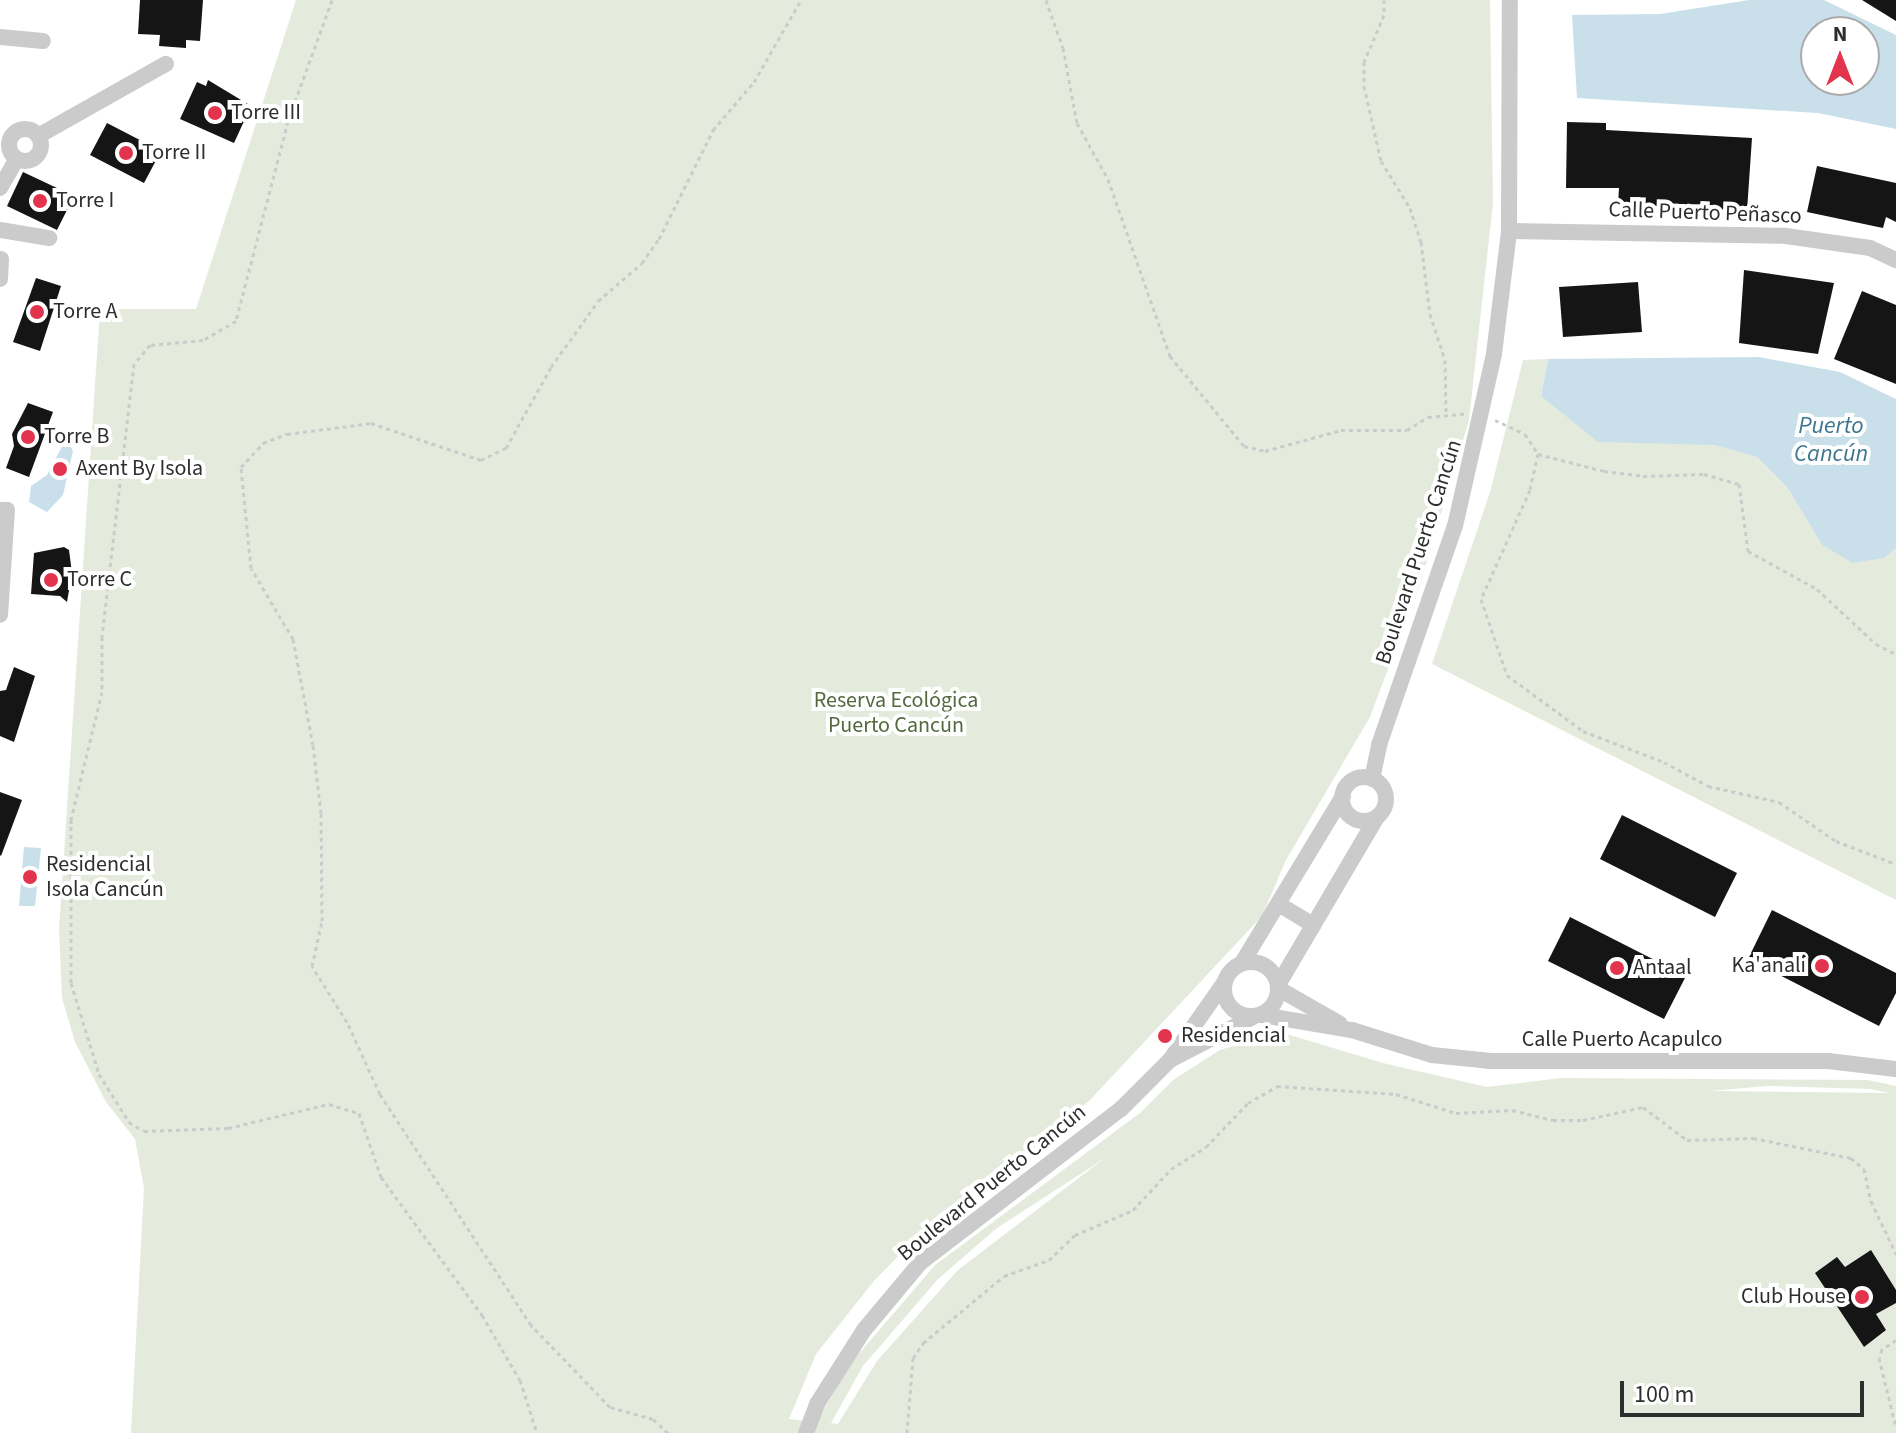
<!DOCTYPE html>
<html>
<head>
<meta charset="utf-8">
<style>
	body { margin:0 }
	#map { position:relative; width:1896px; height:1433px; overflow:hidden; background:#fff; font-family:"Source Sans 3",sans-serif }
	div>[style] { position:absolute }
	.green>* { inset:0; background:#e5ebdc }
	.water>* { inset:0; background:#c9e0eb }
	.building>* { inset:0; background:#151515 }
	.path>* { height:3px; margin-top:-1.5px; transform-origin:0; background:repeating-linear-gradient(90deg,#cbcbcb 0 4px,transparent 0 8px) }
	.minor>* { height:16px; margin:-8px; padding:0 8px; transform-origin:8px; border-radius:8px; background:#cbcbcb }
	.minor>.ring { margin:-8px; padding:0; box-sizing:content-box; background:none; border:16px solid #cbcbcb; border-radius:50% }
	.dots>* { width:22px; height:22px; translate:-50% -50%; box-sizing:border-box; border:4px solid #fff; border-radius:50% }
	span { translate:-50% -50%; white-space:nowrap; text-align:center; line-height:1.15; -webkit-text-stroke:8px #fff; paint-order:stroke }
	.poi-label { font-size:22px; color:#2e2e2e }
	.left { translate:0 -50%; text-align:left }
	.right { translate:-100% -50%; text-align:right }
	.street-label { font-size:22px; color:#2e2e2e }
	.park-label { font-size:22px; color:#54693d }
	.water-label { font-size:24px; color:#3e758f; font-style:italic }
	.north { position:absolute; left:1800px; top:16px; width:80px; height:80px; box-sizing:border-box; background:#fff; border:2px solid #ababab; border-radius:50%; rotate:0deg; font-size:22px; font-weight:700; line-height:32px; text-align:center; color:#2e2e2e }
	.north::after { content:''; display:block; margin:auto; width:28px; height:36px; background:#e2344c; clip-path:polygon(50% 0,100% 100%,50% 72%,0 100%) }
	.scale { position:absolute; left:1620px; top:1381px; width:244px; height:36px; box-sizing:border-box; border:4px solid #2e2e2e; border-top:0; padding-left:10px; font-size:24px; line-height:28px; white-space:nowrap; color:#2e2e2e; -webkit-text-stroke:6px #fff; paint-order:stroke }
</style>
</head>
<body>
<div id="map">
	<div class="green">
		<i style="clip-path:polygon(evenodd,296px 0,1490px 0,1493px 203px,1469px 420px,1420px 584px,1370px 717px,1286px 860px,1262px 916px,1091px 1099px,1020px 1160px,939px 1214px,874px 1281px,816px 1354px,789px 1419px,817px 1422px,850px 1364px,935px 1265px,1140px 1113px,1173px 1080px,1220px 1050px,1280px 1032px,1383px 1063px,1487px 1087px,1561px 1078px,1868px 1080px,1896px 1086px,1896px 1433px,131px 1433px,144px 1188px,135px 1139px,106px 1102px,75px 1042px,62px 998px,59px 929px,100px 309px,196px 309px,296px 0,1768px 1086px,1870px 1089px,1889px 1093px,1709px 1091px,1768px 1086px,296px 0,1105px 1158px,958px 1270px,877px 1361px,838px 1424px,831px 1423px,863px 1366px,938px 1279px,997px 1228px,1105px 1158px)"></i>
		<i style="clip-path:polygon(1548px 359px,1541px 396px,1742px 450px,1757px 457px,1787px 487px,1822px 545px,1884px 558px,1896px 548px,1896px 900px,1432px 664px,1491px 489px,1523px 360px)"></i>
	</div>
	<div class="water">
		<i style="clip-path:polygon(evenodd,1749px 0,1824px 0,1896px 35px,1896px 129px,1818px 113px,1577px 98px,1572px 15px,1660px 14px,1749px 0,1816px 32px,1864px 32px,1864px 80px,1816px 80px,1816px 32px)"></i>
		<i style="clip-path:polygon(1759px 357px,1840px 372px,1896px 399px,1896px 548px,1884px 558px,1853px 563px,1822px 545px,1787px 487px,1757px 457px,1715px 445px,1598px 442px,1541px 396px,1548px 359px)"></i>
		<i style="clip-path:polygon(66px 439px,73px 451px,63px 495px,47px 512px,29px 502px,31px 486px,47px 475px)"></i>
		<i style="clip-path:polygon(24px 847px,41px 848px,35px 906px,19px 906px)"></i>
	</div>
	<div class="building">
		<i style="clip-path:polygon(140px 0,203px 0,200px 41px,186px 40px,186px 48px,159px 46px,160px 35px,138px 34px)"></i>
		<i style="clip-path:polygon(1862px 0,1896px 0,1896px 21px)"></i>
		<i style="clip-path:polygon(208px 80px,251px 106px,234px 143px,180px 119px,197px 82px,206px 86px)"></i>
		<i style="clip-path:polygon(1567px 122px,1606px 123px,1606px 130px,1752px 138px,1747px 211px,1618px 204px,1619px 188px,1566px 188px)"></i>
		<i style="clip-path:polygon(107px 123px,161px 151px,144px 183px,90px 155px)"></i>
		<i style="clip-path:polygon(1817px 166px,1896px 183px,1896px 222px,1886px 217px,1883px 228px,1807px 212px)"></i>
		<i style="clip-path:polygon(23px 172px,74px 196px,57px 230px,7px 206px)"></i>
		<i style="clip-path:polygon(1744px 270px,1834px 283px,1818px 354px,1739px 343px)"></i>
		<i style="clip-path:polygon(36px 278px,61px 286px,40px 351px,13px 342px)"></i>
		<i style="clip-path:polygon(1638px 282px,1642px 332px,1563px 337px,1559px 287px)"></i>
		<i style="clip-path:polygon(1862px 291px,1896px 305px,1896px 384px,1834px 359px)"></i>
		<i style="clip-path:polygon(28px 403px,53px 412px,29px 477px,6px 468px,14px 446px,12px 434px)"></i>
		<i style="clip-path:polygon(64px 547px,69px 550px,72px 573px,67px 602px,60px 596px,31px 594px,34px 553px)"></i>
		<i style="clip-path:polygon(14px 667px,35px 676px,14px 742px,0 736px,0 691px,6px 690px)"></i>
		<i style="clip-path:polygon(0 792px,22px 800px,1px 856px,0 855px)"></i>
		<i style="clip-path:polygon(1622px 815px,1737px 873px,1715px 917px,1600px 859px)"></i>
		<i style="clip-path:polygon(1772px 910px,1896px 973px,1896px 993px,1879px 1026px,1748px 959px)"></i>
		<i style="clip-path:polygon(1570px 917px,1686px 976px,1664px 1019px,1548px 961px)"></i>
		<i style="clip-path:polygon(1871px 1250px,1896px 1290px,1896px 1303px,1876px 1314px,1886px 1330px,1864px 1347px,1815px 1273px,1837px 1257px,1845px 1267px)"></i>
	</div>
	<div class="path">
		<i style="left:332px;top:0;width:129px;rotate:110deg"></i>
		<i style="left:288px;top:121px;width:207px;rotate:104.6deg"></i>
		<i style="left:236px;top:321px;width:38px;rotate:150deg"></i>
		<i style="left:203px;top:340px;width:53px;rotate:174.6deg"></i>
		<i style="left:150px;top:345px;width:25px;rotate:130deg"></i>
		<i style="left:134px;top:364px;width:275px;rotate:96.7deg"></i>
		<i style="left:102px;top:637px;width:55px;rotate:90deg"></i>
		<i style="left:102px;top:692px;width:131px;rotate:103.7deg"></i>
		<i style="left:71px;top:819px;width:164px;rotate:90deg"></i>
		<i style="left:71px;top:983px;width:95px;rotate:72.9deg"></i>
		<i style="left:99px;top:1074px;width:57px;rotate:58deg"></i>
		<i style="left:129px;top:1122px;width:17px;rotate:31deg"></i>
		<i style="left:144px;top:1131px;width:84px;rotate:-2deg"></i>
		<i style="left:228px;top:1128px;width:104px;rotate:-13.4deg"></i>
		<i style="left:329px;top:1104px;width:31px;rotate:17deg"></i>
		<i style="left:359px;top:1113px;width:68px;rotate:71deg"></i>
		<i style="left:381px;top:1177px;width:171px;rotate:53.8deg"></i>
		<i style="left:482px;top:1315px;width:75px;rotate:59.7deg"></i>
		<i style="left:520px;top:1380px;width:56px;rotate:72.2deg"></i>
		<i style="left:1046px;top:0;width:51px;rotate:70.5deg"></i>
		<i style="left:1063px;top:48px;width:76px;rotate:79.4deg"></i>
		<i style="left:1077px;top:123px;width:64px;rotate:61deg"></i>
		<i style="left:1108px;top:179px;width:188px;rotate:70.7deg"></i>
		<i style="left:1170px;top:356px;width:117px;rotate:50.6deg"></i>
		<i style="left:1244px;top:446px;width:22px;rotate:13deg"></i>
		<i style="left:1265px;top:451px;width:79px;rotate:-15.4deg"></i>
		<i style="left:1341px;top:430px;width:66px"></i>
		<i style="left:1407px;top:430px;width:25px;rotate:-32deg"></i>
		<i style="left:1428px;top:417px;width:36px;rotate:-5deg"></i>
		<i style="left:1384px;top:0;width:15px;rotate:90deg"></i>
		<i style="left:1384px;top:15px;width:51px;rotate:113.1deg"></i>
		<i style="left:1364px;top:62px;width:24px;rotate:90deg"></i>
		<i style="left:1364px;top:86px;width:77px;rotate:77.2deg"></i>
		<i style="left:1381px;top:161px;width:55px;rotate:58.3deg"></i>
		<i style="left:1410px;top:208px;width:36px;rotate:72deg"></i>
		<i style="left:1421px;top:242px;width:73px;rotate:82.9deg"></i>
		<i style="left:1430px;top:314px;width:48px;rotate:71.9deg"></i>
		<i style="left:1445px;top:360px;width:52px;rotate:88.9deg"></i>
		<i style="left:1495px;top:420px;width:33px;rotate:25deg"></i>
		<i style="left:1525px;top:434px;width:24px;rotate:57deg"></i>
		<i style="left:1538px;top:454px;width:37px;rotate:103deg"></i>
		<i style="left:1530px;top:490px;width:120px;rotate:114.2deg"></i>
		<i style="left:1481px;top:599px;width:80px;rotate:71.1deg"></i>
		<i style="left:1507px;top:675px;width:94px;rotate:36.4deg"></i>
		<i style="left:1583px;top:731px;width:87px;rotate:20.9deg"></i>
		<i style="left:1664px;top:762px;width:50px;rotate:28.6deg"></i>
		<i style="left:1708px;top:786px;width:73px;rotate:12.7deg"></i>
		<i style="left:1779px;top:802px;width:69px;rotate:34.4deg"></i>
		<i style="left:1836px;top:841px;width:64px;rotate:21deg"></i>
		<i style="left:1538px;top:454px;width:68px;rotate:14.4deg"></i>
		<i style="left:1604px;top:471px;width:39px;rotate:7deg"></i>
		<i style="left:1643px;top:476px;width:61px;rotate:-1.9deg"></i>
		<i style="left:1704px;top:474px;width:36px;rotate:16deg"></i>
		<i style="left:1739px;top:484px;width:68px;rotate:82.3deg"></i>
		<i style="left:1748px;top:551px;width:79px;rotate:28.8deg"></i>
		<i style="left:1817px;top:589px;width:81px;rotate:43deg"></i>
		<i style="left:1876px;top:644px;width:22px;rotate:27deg"></i>
		<i style="left:1896px;top:1340px;width:17px;rotate:147deg"></i>
		<i style="left:1882px;top:1349px;width:9px;rotate:108deg"></i>
		<i style="left:1879px;top:1358px;width:71px;rotate:76.2deg"></i>
		<i style="left:668px;top:1433px;width:21px;rotate:-137deg"></i>
		<i style="left:653px;top:1419px;width:45px;rotate:-164.4deg"></i>
		<i style="left:610px;top:1407px;width:114px;rotate:-133.9deg"></i>
		<i style="left:531px;top:1325px;width:276px;rotate:-123.2deg"></i>
		<i style="left:380px;top:1094px;width:79px;rotate:-114.6deg"></i>
		<i style="left:347px;top:1022px;width:66px;rotate:-122deg"></i>
		<i style="left:312px;top:966px;width:46px;rotate:-77.5deg"></i>
		<i style="left:322px;top:921px;width:108px;rotate:-90.5deg"></i>
		<i style="left:321px;top:813px;width:68px;rotate:-96.7deg"></i>
		<i style="left:313px;top:745px;width:108px;rotate:-100.7deg"></i>
		<i style="left:293px;top:639px;width:82px;rotate:-120.6deg"></i>
		<i style="left:251px;top:568px;width:101px;rotate:-95.7deg"></i>
		<i style="left:241px;top:467px;width:33px;rotate:-47deg"></i>
		<i style="left:263px;top:443px;width:26px;rotate:-21deg"></i>
		<i style="left:287px;top:434px;width:85px;rotate:-7.5deg"></i>
		<i style="left:371px;top:423px;width:116px;rotate:18.6deg"></i>
		<i style="left:481px;top:460px;width:28px;rotate:-26deg"></i>
		<i style="left:506px;top:448px;width:93px;rotate:-60.9deg"></i>
		<i style="left:551px;top:367px;width:81px;rotate:-54.5deg"></i>
		<i style="left:598px;top:301px;width:58px;rotate:-40.8deg"></i>
		<i style="left:642px;top:263px;width:29px;rotate:-55deg"></i>
		<i style="left:659px;top:239px;width:122px;rotate:-63.6deg"></i>
		<i style="left:713px;top:130px;width:63px;rotate:-49.5deg"></i>
		<i style="left:754px;top:82px;width:95px;rotate:-60.2deg"></i>
		<i style="left:907px;top:1433px;width:75px;rotate:-85.4deg"></i>
		<i style="left:913px;top:1358px;width:18px;rotate:-56deg"></i>
		<i style="left:923px;top:1343px;width:105px;rotate:-39.6deg"></i>
		<i style="left:1004px;top:1276px;width:48px;rotate:-19.6deg"></i>
		<i style="left:1049px;top:1260px;width:36px;rotate:-44deg"></i>
		<i style="left:1075px;top:1235px;width:63px;rotate:-23.3deg"></i>
		<i style="left:1133px;top:1210px;width:56px;rotate:-47.2deg"></i>
		<i style="left:1171px;top:1169px;width:41px;rotate:-32.2deg"></i>
		<i style="left:1206px;top:1147px;width:61px;rotate:-46.3deg"></i>
		<i style="left:1248px;top:1103px;width:34px;rotate:-30deg"></i>
		<i style="left:1277px;top:1086px;width:119px;rotate:3.8deg"></i>
		<i style="left:1396px;top:1094px;width:63px;rotate:17.6deg"></i>
		<i style="left:1456px;top:1113px;width:56px;rotate:-3.1deg"></i>
		<i style="left:1512px;top:1110px;width:42px;rotate:13.7deg"></i>
		<i style="left:1553px;top:1120px;width:30px"></i>
		<i style="left:1583px;top:1120px;width:61px;rotate:-12.2deg"></i>
		<i style="left:1643px;top:1107px;width:55px;rotate:36.9deg"></i>
		<i style="left:1687px;top:1140px;width:66px;rotate:-1.7deg"></i>
		<i style="left:1753px;top:1138px;width:100px;rotate:11.5deg"></i>
		<i style="left:1851px;top:1158px;width:17px;rotate:40deg"></i>
		<i style="left:1864px;top:1169px;width:33px;rotate:78deg"></i>
		<i style="left:1871px;top:1201px;width:59px;rotate:64.7deg"></i>
	</div>
	<div class="minor">
		<i style="left:0;top:37px;width:43px;rotate:5.3deg"></i>
		<i class="ring" style="left:9px;top:129px;width:16px;height:16px"></i>
		<i style="left:38px;top:136px;width:147px;rotate:-29.4deg"></i>
		<i style="left:0;top:188px;width:34px;rotate:-60deg"></i>
		<i style="left:0;top:230px;width:50px;rotate:9.3deg"></i>
		<i style="left:1509px;top:231px;width:277px;rotate:1deg"></i>
		<i style="left:1786px;top:236px;width:85px;rotate:8.1deg"></i>
		<i style="left:1870px;top:248px;width:29px;rotate:25deg"></i>
		<i style="left:0;top:279px;width:20px;rotate:-87deg"></i>
		<i style="left:0;top:510px;width:7px"></i>
		<i style="left:7px;top:510px;width:105px;rotate:93.8deg"></i>
		<i class="ring" style="left:1342px;top:777px;width:28px;height:28px"></i>
		<i style="left:1372px;top:779px;width:35px;rotate:-78deg"></i>
		<i style="left:1379px;top:745px;width:232px;rotate:-70.9deg"></i>
		<i style="left:1455px;top:526px;width:176px;rotate:-77.2deg"></i>
		<i style="left:1494px;top:354px;width:124px;rotate:-83deg"></i>
		<i style="left:1509px;top:231px;width:231px;rotate:-89.8deg"></i>
		<i style="left:1280px;top:905px;width:39px;rotate:31deg"></i>
		<i class="ring" style="left:1224px;top:962px;width:38px;height:38px"></i>
		<i style="left:1242px;top:963px;width:195px;rotate:-58.8deg"></i>
		<i style="left:1278px;top:985px;width:195px;rotate:-59.5deg"></i>
		<i style="left:1279px;top:989px;width:70px;rotate:29.8deg"></i>
		<i style="left:1262px;top:1015px;width:91px;rotate:9.5deg"></i>
		<i style="left:1352px;top:1030px;width:84px;rotate:17.4deg"></i>
		<i style="left:1432px;top:1055px;width:59px;rotate:5.8deg"></i>
		<i style="left:1491px;top:1061px;width:337px"></i>
		<i style="left:1828px;top:1061px;width:68px;rotate:6.7deg"></i>
		<i style="left:1172px;top:1059px;width:91px;rotate:-27.4deg"></i>
		<i style="left:806px;top:1433px;width:31px;rotate:-69deg"></i>
		<i style="left:817px;top:1404px;width:88px;rotate:-57.6deg"></i>
		<i style="left:864px;top:1330px;width:87px;rotate:-50.1deg"></i>
		<i style="left:920px;top:1263px;width:253px;rotate:-37.5deg"></i>
		<i style="left:1121px;top:1109px;width:69px;rotate:-45deg"></i>
		<i style="left:1170px;top:1060px;width:94px;rotate:-55deg"></i>
	</div>
	<div class="dots">
		<i style="left:215px;top:113px;background:#e2344c"></i>
		<i style="left:126px;top:153px;background:#e2344c"></i>
		<i style="left:40px;top:201px;background:#e2344c"></i>
		<i style="left:37px;top:312px;background:#e2344c"></i>
		<i style="left:28px;top:437px;background:#e2344c"></i>
		<i style="left:60px;top:469px;background:#e2344c"></i>
		<i style="left:51px;top:580px;background:#e2344c"></i>
		<i style="left:30px;top:877px;background:#e2344c"></i>
		<i style="left:1822px;top:966px;background:#e2344c"></i>
		<i style="left:1617px;top:968px;background:#e2344c"></i>
		<i style="left:1165px;top:1036px;background:#e2344c"></i>
		<i style="left:1862px;top:1297px;background:#e2344c"></i>
	</div>
	<div class="poi-label">
		<span class="left" style="left:231px;top:113px">Torre III</span>
		<span class="left" style="left:142px;top:153px">Torre II</span>
		<span class="left" style="left:56px;top:201px">Torre I</span>
		<span class="left" style="left:53px;top:312px">Torre A</span>
		<span class="left" style="left:44px;top:437px">Torre B</span>
		<span class="left" style="left:76px;top:469px">Axent By Isola</span>
		<span class="left" style="left:67px;top:580px">Torre C</span>
		<span class="left" style="left:46px;top:877px">Residencial<br>Isola Cancún</span>
		<span class="right" style="left:1806px;top:966px">Ka'anali</span>
		<span class="left" style="left:1633px;top:968px">Antaal</span>
		<span class="left" style="left:1181px;top:1036px">Residencial</span>
		<span class="right" style="left:1846px;top:1297px">Club House</span>
	</div>
	<div class="street-label">
		<span style="left:1705px;top:213px;rotate:2deg">Calle Puerto Peñasco</span>
		<span style="left:1419px;top:552px;rotate:-72deg">Boulevard Puerto Cancún</span>
		<span style="left:1622px;top:1040px">Calle Puerto Acapulco</span>
		<span style="left:992px;top:1183px;rotate:-39deg">Boulevard Puerto Cancún</span>
	</div>
	<div class="park-label">
		<span style="left:896px;top:713px">Reserva Ecológica<br>Puerto Cancún</span>
	</div>
	<div class="water-label">
		<span style="left:1831px;top:440px">Puerto<br>Cancún</span>
	</div>
	<div class="north">N</div>
	<div class="scale">100 m</div>
</div>
</body>
</html>
